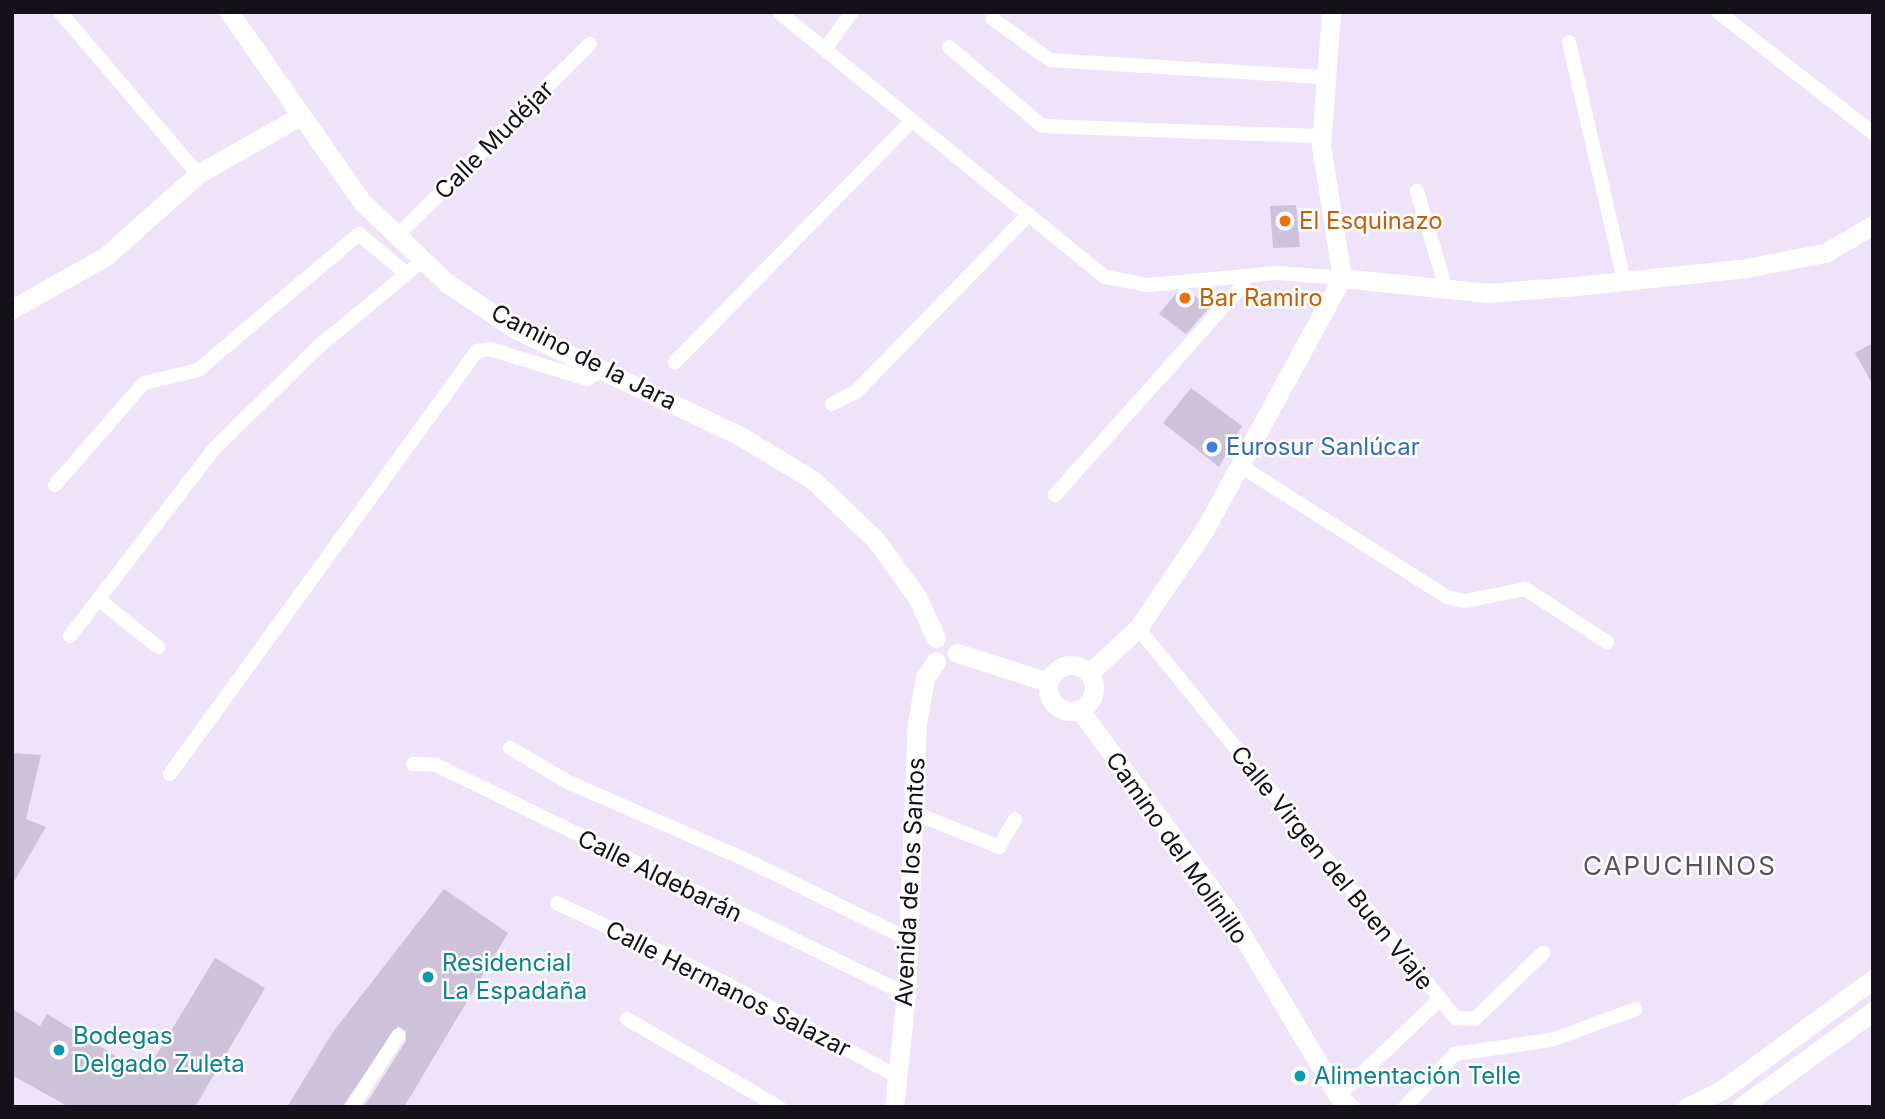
<!DOCTYPE html>
<html>
<head>
<meta charset="utf-8">
<style>
	body { margin:0 }
	#map { position:relative; width:1885px; height:1119px; overflow:hidden; background:#efe3fa; font-family:Inter,sans-serif }
	div>[style] { position:absolute }
	.building>* { inset:0; background:#cdc2d9 }
	.minor>* { height:14px; margin:-7px; padding:0 7px; transform-origin:7px; border-radius:7px; background:#fff }
	.tertiary>* { height:19px; margin:-9.5px; padding:0 9.5px; transform-origin:9.5px; border-radius:9.5px; background:#fff }
	.tertiary>.ring { margin:-9.5px; padding:0; box-sizing:content-box; background:none; border:19px solid #fff; border-radius:50% }
	.dots>* { width:19px; height:19px; translate:-50% -50%; box-sizing:border-box; border:4px solid #fff; border-radius:50% }
	span { translate:-50% -50%; white-space:nowrap; text-align:center; line-height:1.15; -webkit-text-stroke:5px #fff; paint-order:stroke }
	.street-label { font-size:24px; color:#151119 }
	.food-label { font-size:24px; color:#c56008 }
	.left { translate:0 -50%; text-align:left }
	.shop-label { font-size:24px; color:#366cbe }
	.culture-label { font-size:24px; color:#0d838f }
	.neighbourhood-label { font-size:26px; color:#5a5063; letter-spacing:2px }
	.frame { position:absolute; inset:0; border:14px solid #151119; pointer-events:none }
</style>
</head>
<body>
<div id="map">
	<div class="building">
		<i style="clip-path:polygon(1296px 205px,1300px 247px,1273px 248px,1270px 206px)"></i>
		<i style="clip-path:polygon(1189px 291px,1209px 308px,1186px 334px,1159px 314px,1177px 292px)"></i>
		<i style="clip-path:polygon(1873px 343px,1873px 385px,1855px 353px)"></i>
		<i style="clip-path:polygon(1191px 388px,1242px 426px,1219px 467px,1163px 423px)"></i>
		<i style="clip-path:polygon(12px 753px,41px 755px,26px 819px,46px 827px,12px 885px)"></i>
		<i style="clip-path:polygon(444px 889px,508px 933px,404px 1107px,364px 1107px,406px 1041px,406px 1031px,398px 1026px,342px 1107px,287px 1107px,333px 1032px)"></i>
		<i style="clip-path:polygon(215px 958px,265px 988px,195px 1107px,69px 1107px,12px 1075px,12px 1009px,40px 1026px,47px 1014px,145px 1074px)"></i>
	</div>
	<div class="minor">
		<i style="left:60px;top:12px;width:213px;rotate:49.6deg"></i>
		<i style="left:1718px;top:12px;width:197px;rotate:38deg"></i>
		<i style="left:780px;top:13px;width:419px;rotate:39.1deg"></i>
		<i style="left:1105px;top:277px;width:44px;rotate:10.5deg"></i>
		<i style="left:1148px;top:285px;width:131px;rotate:-5.3deg"></i>
		<i style="left:1278px;top:273px;width:64px;rotate:4.5deg"></i>
		<i style="left:993px;top:19px;width:70px;rotate:35.7deg"></i>
		<i style="left:1050px;top:60px;width:274px;rotate:3.6deg"></i>
		<i style="left:1569px;top:42px;width:245px;rotate:77deg"></i>
		<i style="left:949px;top:47px;width:122px;rotate:40.3deg"></i>
		<i style="left:1042px;top:126px;width:279px;rotate:2.1deg"></i>
		<i style="left:825px;top:49px;width:46px;rotate:-53.9deg"></i>
		<i style="left:1417px;top:191px;width:102px;rotate:73.5deg"></i>
		<i style="left:397px;top:236px;width:272px;rotate:-44.9deg"></i>
		<i style="left:675px;top:362px;width:339px;rotate:-45.5deg"></i>
		<i style="left:832px;top:404px;width:27px;rotate:-27deg"></i>
		<i style="left:856px;top:392px;width:248px;rotate:-45.8deg"></i>
		<i style="left:1239px;top:465px;width:246px;rotate:32.4deg"></i>
		<i style="left:1447px;top:597px;width:18px;rotate:13deg"></i>
		<i style="left:1465px;top:601px;width:61px;rotate:-11.3deg"></i>
		<i style="left:1525px;top:589px;width:98px;rotate:32.9deg"></i>
		<i style="left:55px;top:485px;width:135px;rotate:-48.9deg"></i>
		<i style="left:144px;top:383px;width:56px;rotate:-13.5deg"></i>
		<i style="left:198px;top:370px;width:211px;rotate:-40.2deg"></i>
		<i style="left:359px;top:234px;width:62px;rotate:39.8deg"></i>
		<i style="left:1055px;top:495px;width:282px;rotate:-48.2deg"></i>
		<i style="left:1243px;top:285px;width:9px;rotate:-96deg"></i>
		<i style="left:98px;top:599px;width:77px;rotate:38.7deg"></i>
		<i style="left:1138px;top:628px;width:503px;rotate:50.81deg"></i>
		<i style="left:1456px;top:1018px;width:19px;rotate:3deg"></i>
		<i style="left:1475px;top:1019px;width:95px;rotate:-44.1deg"></i>
		<i style="left:70px;top:636px;width:237px;rotate:-52.4deg"></i>
		<i style="left:215px;top:448px;width:144px;rotate:-44.4deg"></i>
		<i style="left:318px;top:347px;width:136px;rotate:-39.6deg"></i>
		<i style="left:510px;top:748px;width:67px;rotate:30.4deg"></i>
		<i style="left:568px;top:782px;width:190px;rotate:23.6deg"></i>
		<i style="left:742px;top:858px;width:185px;rotate:26deg"></i>
		<i style="left:413px;top:764px;width:23px;rotate:2deg"></i>
		<i style="left:436px;top:765px;width:523px;rotate:25.98deg"></i>
		<i style="left:170px;top:774px;width:523px;rotate:-54.03deg"></i>
		<i style="left:477px;top:351px;width:13px;rotate:-9deg"></i>
		<i style="left:490px;top:349px;width:102px;rotate:17.2deg"></i>
		<i style="left:587px;top:379px;width:21px;rotate:-31deg"></i>
		<i style="left:912px;top:812px;width:94px;rotate:21.9deg"></i>
		<i style="left:999px;top:847px;width:32px;rotate:-60deg"></i>
		<i style="left:557px;top:903px;width:184px;rotate:25.4deg"></i>
		<i style="left:723px;top:982px;width:199px;rotate:28.5deg"></i>
		<i style="left:627px;top:1019px;width:176px;rotate:30.1deg"></i>
		<i style="left:1338px;top:1096px;width:139px;rotate:-43.5deg"></i>
		<i style="left:352px;top:1107px;width:85px;rotate:-57.1deg"></i>
		<i style="left:1405px;top:1107px;width:73px;rotate:-46.7deg"></i>
		<i style="left:1455px;top:1054px;width:97px;rotate:-8.3deg"></i>
		<i style="left:1551px;top:1040px;width:90px;rotate:-20deg"></i>
	</div>
	<div class="tertiary">
		<i style="left:229px;top:12px;width:232px;rotate:55deg"></i>
		<i style="left:362px;top:202px;width:117px;rotate:43.6deg"></i>
		<i style="left:447px;top:283px;width:84px;rotate:33.9deg"></i>
		<i style="left:517px;top:330px;width:247px;rotate:25.4deg"></i>
		<i style="left:740px;top:436px;width:85px;rotate:31.1deg"></i>
		<i style="left:813px;top:480px;width:86px;rotate:43.6deg"></i>
		<i style="left:875px;top:539px;width:72px;rotate:54.1deg"></i>
		<i style="left:917px;top:597px;width:45px;rotate:65.1deg"></i>
		<i style="left:1342px;top:278px;width:146px;rotate:5.9deg"></i>
		<i style="left:1487px;top:293px;width:89px;rotate:-4.5deg"></i>
		<i style="left:1576px;top:286px;width:171px;rotate:-6deg"></i>
		<i style="left:1746px;top:268px;width:80px;rotate:-10.8deg"></i>
		<i style="left:1825px;top:253px;width:56px;rotate:-30.3deg"></i>
		<i style="left:12px;top:309px;width:108px;rotate:-29.4deg"></i>
		<i style="left:106px;top:256px;width:123px;rotate:-41.7deg"></i>
		<i style="left:198px;top:174px;width:117px;rotate:-29.6deg"></i>
		<i style="left:957px;top:653px;width:96px;rotate:17.7deg"></i>
		<i class="ring" style="left:1048px;top:665px;width:27px;height:27px"></i>
		<i style="left:1089px;top:673px;width:67px;rotate:-42.6deg"></i>
		<i style="left:1138px;top:628px;width:120px;rotate:-55.9deg"></i>
		<i style="left:1205px;top:529px;width:286px;rotate:-61.4deg"></i>
		<i style="left:1342px;top:278px;width:134px;rotate:-99deg"></i>
		<i style="left:1321px;top:146px;width:134px;rotate:-85.7deg"></i>
		<i style="left:1079px;top:709px;width:253px;rotate:53.7deg"></i>
		<i style="left:1229px;top:913px;width:213px;rotate:59.2deg"></i>
		<i style="left:1338px;top:1096px;width:16px;rotate:43deg"></i>
		<i style="left:894px;top:1107px;width:114px;rotate:-83.9deg"></i>
		<i style="left:906px;top:994px;width:271px;rotate:-87.7deg"></i>
		<i style="left:917px;top:723px;width:46px;rotate:-79.9deg"></i>
		<i style="left:925px;top:678px;width:20px;rotate:-57deg"></i>
		<i style="left:1687px;top:1107px;width:39px;rotate:-26deg"></i>
		<i style="left:1722px;top:1090px;width:187px;rotate:-36.3deg"></i>
		<i style="left:1741px;top:1107px;width:163px;rotate:-36deg"></i>
	</div>
	<div class="dots">
		<i style="left:1285px;top:221px;background:#e8710a"></i>
		<i style="left:1185px;top:298px;background:#e8710a"></i>
		<i style="left:1212px;top:447px;background:#3f7fe0"></i>
		<i style="left:428px;top:977px;background:#0f9aa8"></i>
		<i style="left:59px;top:1050px;background:#0f9aa8"></i>
		<i style="left:1300px;top:1076px;background:#0f9aa8"></i>
	</div>
	<div class="street-label">
		<span style="left:494px;top:140px;rotate:-45deg">Calle Mudéjar</span>
		<span style="left:584px;top:357px;rotate:27deg">Camino de la Jara</span>
		<span style="left:1177px;top:848px;rotate:55deg">Camino del Molinillo</span>
		<span style="left:1332px;top:868px;rotate:51deg">Calle Virgen del Buen Viaje</span>
		<span style="left:660px;top:876px;rotate:26deg">Calle Aldebarán</span>
		<span style="left:910px;top:882px;rotate:-87deg">Avenida de los Santos</span>
		<span style="left:728px;top:989px;rotate:27deg">Calle Hermanos Salazar</span>
	</div>
	<div class="food-label">
		<span class="left" style="left:1299px;top:221px">El Esquinazo</span>
		<span class="left" style="left:1199px;top:298px">Bar Ramiro</span>
	</div>
	<div class="shop-label">
		<span class="left" style="left:1226px;top:447px">Eurosur Sanlúcar</span>
	</div>
	<div class="culture-label">
		<span class="left" style="left:442px;top:977px">Residencial<br>La Espadaña</span>
		<span class="left" style="left:73px;top:1050px">Bodegas<br>Delgado Zuleta</span>
		<span class="left" style="left:1314px;top:1076px">Alimentación Telle</span>
	</div>
	<div class="neighbourhood-label">
		<span style="left:1680px;top:866px">CAPUCHINOS</span>
	</div>
	<div class="frame"></div>
</div>
</body>
</html>
